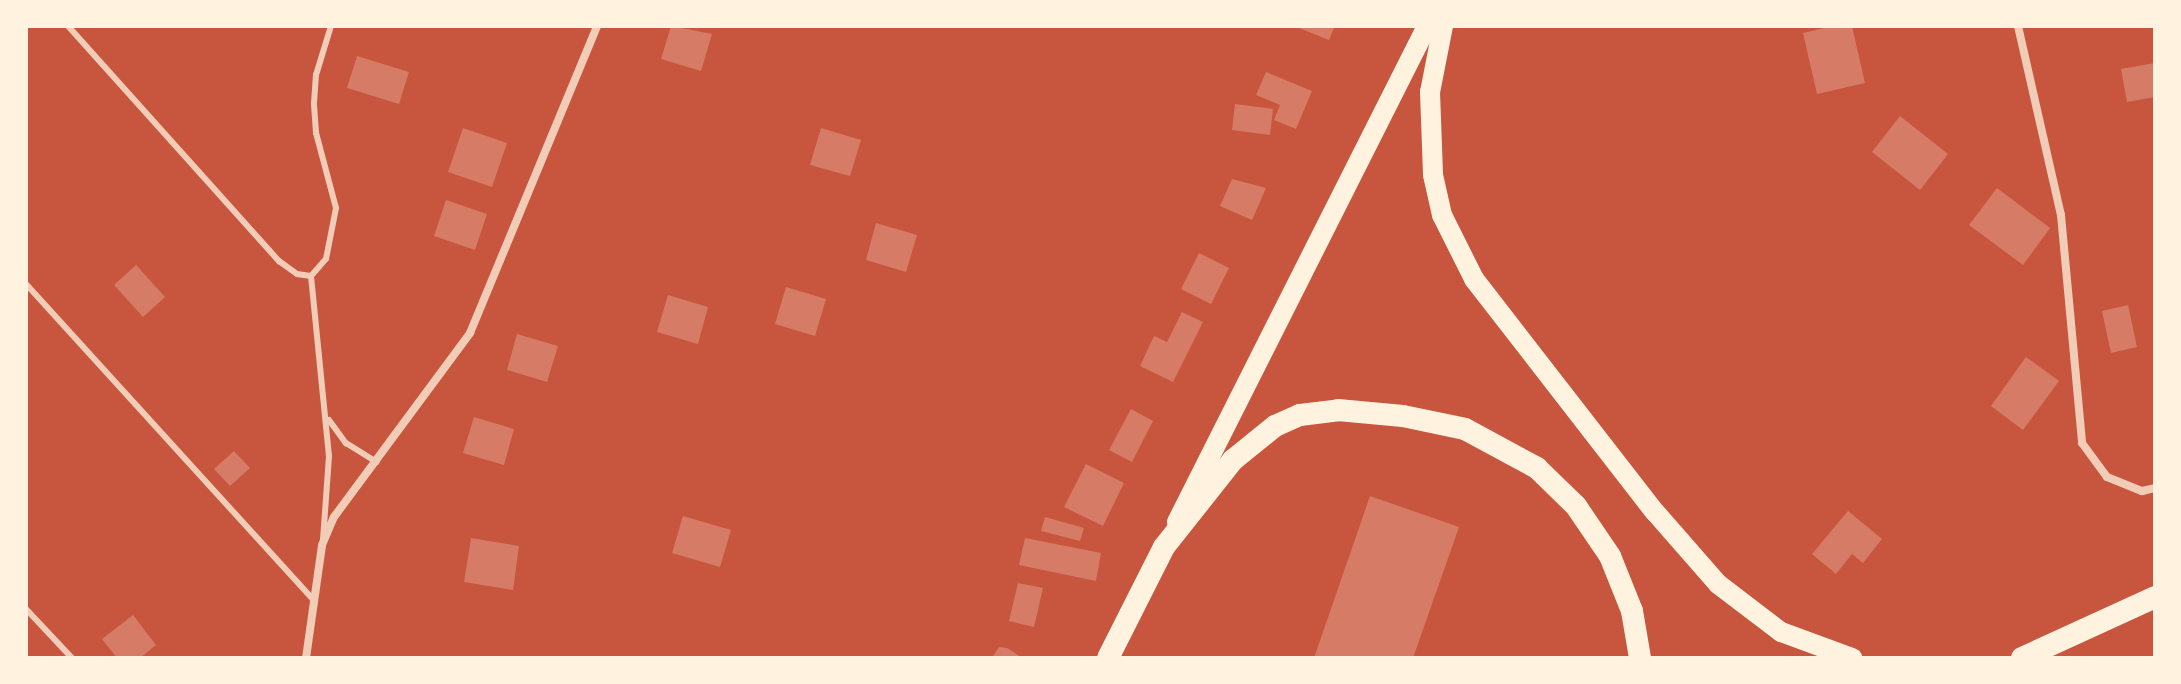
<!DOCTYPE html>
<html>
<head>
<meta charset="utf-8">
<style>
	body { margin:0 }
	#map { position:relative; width:2181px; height:684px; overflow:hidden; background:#c8553d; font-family:Raleway,sans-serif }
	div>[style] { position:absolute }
	.building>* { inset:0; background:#d67c66 }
	.service>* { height:6px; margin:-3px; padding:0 3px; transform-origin:3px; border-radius:3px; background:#f1ccb7 }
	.minor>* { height:8px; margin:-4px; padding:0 4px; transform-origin:4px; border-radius:4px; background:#f1ccb7 }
	.primary>* { height:20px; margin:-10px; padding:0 10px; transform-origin:10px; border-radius:10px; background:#fff3e0 }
	.trunk>* { height:22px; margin:-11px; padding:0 11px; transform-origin:11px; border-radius:11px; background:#fff3e0 }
	span { translate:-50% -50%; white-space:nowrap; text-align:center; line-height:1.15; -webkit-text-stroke:6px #fff3e0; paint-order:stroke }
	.frame { position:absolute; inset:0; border:28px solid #fff3e0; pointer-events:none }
</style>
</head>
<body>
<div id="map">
	<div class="building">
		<i style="clip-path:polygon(671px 26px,712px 34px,701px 71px,661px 59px)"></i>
		<i style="clip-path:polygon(1294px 26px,1335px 26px,1329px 40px)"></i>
		<i style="clip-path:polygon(1833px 26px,1852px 26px,1865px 83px,1817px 94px,1803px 33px)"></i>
		<i style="clip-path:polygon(357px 56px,409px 72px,399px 104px,347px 88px)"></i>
		<i style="clip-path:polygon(2155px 63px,2155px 97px,2127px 102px,2121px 69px)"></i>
		<i style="clip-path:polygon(1266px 72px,1312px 91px,1296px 129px,1274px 120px,1280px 105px,1256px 95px)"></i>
		<i style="clip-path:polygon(1235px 104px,1273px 109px,1270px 135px,1232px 130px)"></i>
		<i style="clip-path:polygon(1900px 116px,1948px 154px,1920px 190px,1872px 152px)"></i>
		<i style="clip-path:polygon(463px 128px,507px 143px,492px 187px,448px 172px)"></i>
		<i style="clip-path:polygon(821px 128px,861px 140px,850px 176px,810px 165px)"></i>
		<i style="clip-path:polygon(1232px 179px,1266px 188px,1252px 220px,1220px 206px)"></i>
		<i style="clip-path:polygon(1997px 188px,2050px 228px,2023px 265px,1969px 225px)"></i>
		<i style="clip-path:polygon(446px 200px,487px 214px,475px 250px,434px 236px)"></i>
		<i style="clip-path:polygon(876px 223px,917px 235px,906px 272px,866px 260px)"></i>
		<i style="clip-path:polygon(1199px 253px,1229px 268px,1211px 304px,1181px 289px)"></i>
		<i style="clip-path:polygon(136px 265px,165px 297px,143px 317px,114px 285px)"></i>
		<i style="clip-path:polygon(786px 287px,826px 299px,815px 336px,775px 324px)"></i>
		<i style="clip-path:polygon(668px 295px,708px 307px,698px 344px,657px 332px)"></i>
		<i style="clip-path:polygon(2128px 305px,2137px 347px,2111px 353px,2102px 311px)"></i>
		<i style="clip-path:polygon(1182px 312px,1203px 322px,1173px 382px,1140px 366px,1154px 336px,1167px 342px)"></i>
		<i style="clip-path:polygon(517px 334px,558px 346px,547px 382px,507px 370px)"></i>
		<i style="clip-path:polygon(2026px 357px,2059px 381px,2023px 430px,1991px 406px)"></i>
		<i style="clip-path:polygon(1131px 409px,1153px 421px,1132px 462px,1109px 450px)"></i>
		<i style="clip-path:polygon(474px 417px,514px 429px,504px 465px,463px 453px)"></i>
		<i style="clip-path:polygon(234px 451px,250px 468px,230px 486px,214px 469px)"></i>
		<i style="clip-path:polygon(1086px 464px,1124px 483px,1103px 526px,1064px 507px)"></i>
		<i style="clip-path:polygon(1370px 496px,1459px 527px,1413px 658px,1314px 658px)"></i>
		<i style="clip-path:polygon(1848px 511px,1882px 539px,1863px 563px,1852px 554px,1836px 574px,1812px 554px)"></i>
		<i style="clip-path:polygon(683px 516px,731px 530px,720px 567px,672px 553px)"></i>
		<i style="clip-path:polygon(1045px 517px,1084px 528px,1080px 541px,1041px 531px)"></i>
		<i style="clip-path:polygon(471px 538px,519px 546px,513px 590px,464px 582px)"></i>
		<i style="clip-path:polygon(1025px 538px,1101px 553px,1096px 581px,1019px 565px)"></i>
		<i style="clip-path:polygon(1018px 583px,1043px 588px,1034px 627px,1009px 621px)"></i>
		<i style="clip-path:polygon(133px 615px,156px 645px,140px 658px,117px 658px,102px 639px)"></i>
		<i style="clip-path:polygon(999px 647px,1007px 648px,1023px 658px,992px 658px)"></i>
	</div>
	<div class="service">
		<i style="left:68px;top:26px;width:316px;rotate:48.1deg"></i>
		<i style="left:279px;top:261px;width:22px;rotate:36deg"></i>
		<i style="left:297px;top:274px;width:14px;rotate:8deg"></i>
		<i style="left:311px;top:276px;width:23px;rotate:-49deg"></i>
		<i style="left:326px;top:259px;width:52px;rotate:-78.9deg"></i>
		<i style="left:336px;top:208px;width:78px;rotate:-104.9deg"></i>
		<i style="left:316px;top:133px;width:30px;rotate:-94deg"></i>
		<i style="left:314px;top:103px;width:28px;rotate:-86deg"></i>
		<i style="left:316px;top:75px;width:51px;rotate:-73deg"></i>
		<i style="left:311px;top:276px;width:181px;rotate:84.3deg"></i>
		<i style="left:329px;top:456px;width:84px;rotate:94.1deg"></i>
		<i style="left:26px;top:284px;width:428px;rotate:47.7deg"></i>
		<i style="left:329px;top:420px;width:29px;rotate:54deg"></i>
		<i style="left:346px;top:443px;width:36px;rotate:32deg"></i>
		<i style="left:26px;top:609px;width:67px;rotate:46.8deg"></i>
	</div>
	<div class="minor">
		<i style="left:2018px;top:26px;width:194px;rotate:77.2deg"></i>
		<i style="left:2061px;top:215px;width:229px;rotate:84.7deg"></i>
		<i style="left:2082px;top:443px;width:42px;rotate:53.7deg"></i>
		<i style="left:2107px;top:477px;width:38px;rotate:22deg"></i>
		<i style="left:2142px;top:491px;width:13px;rotate:-13deg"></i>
		<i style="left:306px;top:658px;width:114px;rotate:-81.9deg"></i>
		<i style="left:322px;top:545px;width:30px;rotate:-67deg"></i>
		<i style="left:334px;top:517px;width:229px;rotate:-53.5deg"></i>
		<i style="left:470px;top:333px;width:332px;rotate:-67.5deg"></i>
	</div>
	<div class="primary">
		<i style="left:1443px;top:26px;width:67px;rotate:101.1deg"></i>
		<i style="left:1430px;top:92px;width:83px;rotate:87.9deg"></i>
		<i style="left:1433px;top:175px;width:41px;rotate:77.3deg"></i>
		<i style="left:1442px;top:215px;width:72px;rotate:63.4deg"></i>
		<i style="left:1474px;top:279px;width:295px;rotate:52.2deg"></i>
		<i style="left:1655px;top:512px;width:96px;rotate:48.8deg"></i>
		<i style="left:1718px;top:584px;width:79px;rotate:37.3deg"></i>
		<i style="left:1781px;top:632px;width:76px;rotate:20.1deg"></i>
		<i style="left:1177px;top:522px;width:555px;rotate:-63.25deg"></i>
	</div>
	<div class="trunk">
		<i style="left:1108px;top:658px;width:124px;rotate:-63.2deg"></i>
		<i style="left:1164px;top:547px;width:111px;rotate:-51.6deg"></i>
		<i style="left:1233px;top:460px;width:54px;rotate:-39deg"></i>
		<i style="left:1275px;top:426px;width:27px;rotate:-24deg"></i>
		<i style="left:1300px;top:415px;width:38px;rotate:-7deg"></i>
		<i style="left:1338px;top:410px;width:65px;rotate:5.3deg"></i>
		<i style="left:1403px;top:416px;width:63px;rotate:11.8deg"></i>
		<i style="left:1465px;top:429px;width:82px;rotate:28.4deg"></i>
		<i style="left:1537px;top:468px;width:54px;rotate:44.3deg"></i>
		<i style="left:1576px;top:506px;width:60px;rotate:55.8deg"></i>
		<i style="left:1610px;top:556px;width:59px;rotate:68.2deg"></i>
		<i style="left:1632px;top:611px;width:48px;rotate:80.3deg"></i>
		<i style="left:2022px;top:658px;width:146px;rotate:-24.6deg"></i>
	</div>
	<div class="frame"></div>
</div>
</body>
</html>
